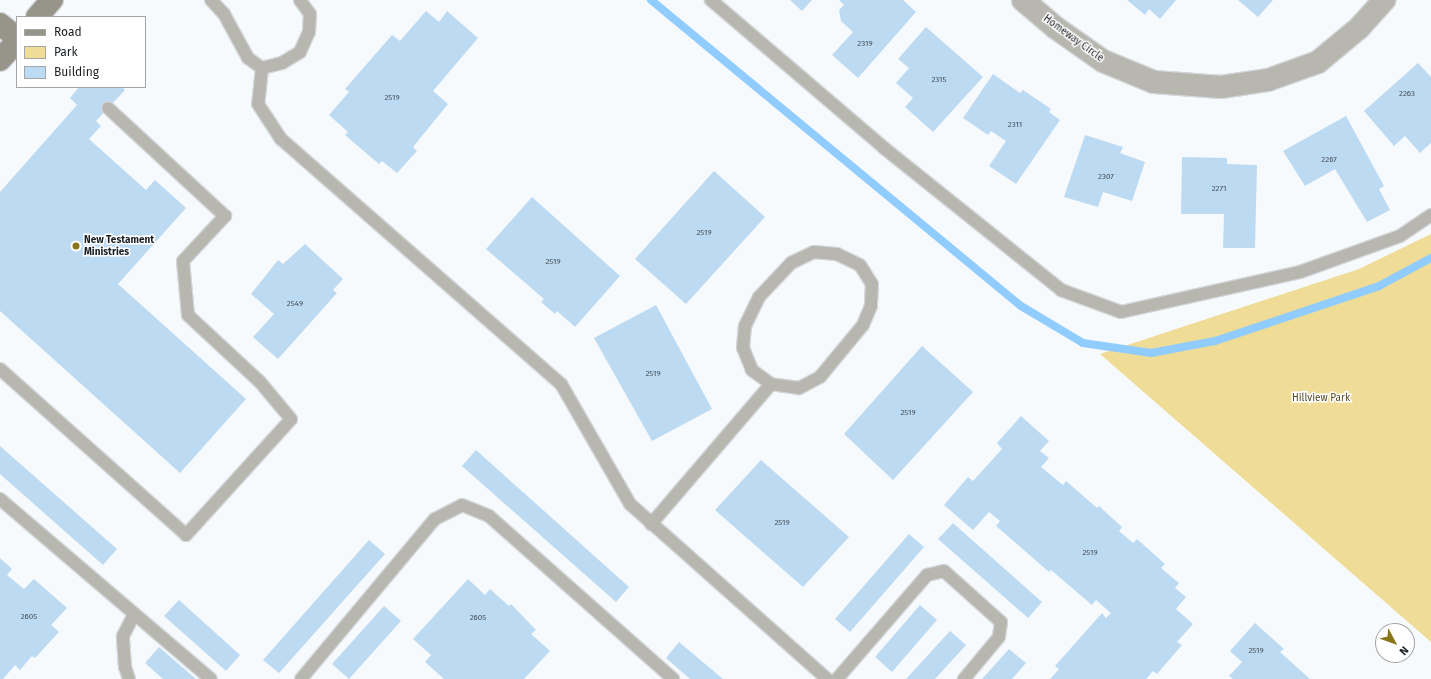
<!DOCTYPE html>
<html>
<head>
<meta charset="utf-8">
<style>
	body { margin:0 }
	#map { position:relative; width:1431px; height:679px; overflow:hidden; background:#f7fafd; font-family:"Fira Sans",sans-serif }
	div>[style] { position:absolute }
	.green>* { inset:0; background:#eedc97 }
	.stream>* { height:8px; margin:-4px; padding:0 4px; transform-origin:4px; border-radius:4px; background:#91ccfe }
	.building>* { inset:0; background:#bddaf3 }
	.roads { filter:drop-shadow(1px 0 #d4d7da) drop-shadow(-1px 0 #d4d7da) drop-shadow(0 1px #d4d7da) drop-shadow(0 -1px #d4d7da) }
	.lane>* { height:12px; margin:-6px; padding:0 6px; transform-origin:6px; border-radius:6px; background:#b7b6af }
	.street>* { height:22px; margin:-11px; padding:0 11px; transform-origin:11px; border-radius:11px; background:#b7b6af }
	.secondary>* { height:22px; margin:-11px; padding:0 11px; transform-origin:11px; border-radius:11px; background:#97958a }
	.dots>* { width:11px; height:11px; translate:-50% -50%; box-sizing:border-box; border:2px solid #fff; border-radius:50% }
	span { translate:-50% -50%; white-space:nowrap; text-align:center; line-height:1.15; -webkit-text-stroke:3px #fff; paint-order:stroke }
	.number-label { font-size:8px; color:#434e57 }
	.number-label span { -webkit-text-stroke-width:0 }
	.street-label { font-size:10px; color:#1a1f23 }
	.poi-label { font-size:10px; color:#1a1f23; font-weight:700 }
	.left { translate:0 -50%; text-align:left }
	.park-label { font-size:10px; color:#534922 }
	.legend { position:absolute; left:16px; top:16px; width:130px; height:72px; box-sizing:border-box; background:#fff; border:1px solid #a3a5a7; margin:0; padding:5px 7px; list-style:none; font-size:12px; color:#1a1f23 }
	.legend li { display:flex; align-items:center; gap:8px; height:20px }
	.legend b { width:20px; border:1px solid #a3a5a7 }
	.north { position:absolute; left:1375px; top:623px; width:40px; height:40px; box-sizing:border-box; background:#fff; border:1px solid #a3a5a7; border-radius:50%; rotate:131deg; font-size:11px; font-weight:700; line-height:16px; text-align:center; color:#1a1f23 }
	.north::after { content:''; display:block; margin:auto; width:14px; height:18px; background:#8a761a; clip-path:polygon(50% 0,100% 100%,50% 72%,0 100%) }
</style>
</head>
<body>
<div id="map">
	<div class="green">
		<i style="clip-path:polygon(1431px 234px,1431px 642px,1100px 354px,1359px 269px)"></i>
	</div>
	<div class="stream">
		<i style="left:651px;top:0;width:480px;rotate:39.6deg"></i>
		<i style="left:1021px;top:306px;width:72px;rotate:30.8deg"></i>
		<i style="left:1083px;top:343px;width:69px;rotate:8.4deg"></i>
		<i style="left:1151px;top:353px;width:65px;rotate:-10.6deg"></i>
		<i style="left:1215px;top:341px;width:173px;rotate:-18.5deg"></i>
		<i style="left:1379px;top:286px;width:59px;rotate:-28.3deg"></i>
	</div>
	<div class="building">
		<i style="clip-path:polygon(790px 0,812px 0,802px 11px)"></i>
		<i style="clip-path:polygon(839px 0,903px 0,916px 12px,858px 78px,832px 55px,853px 32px,841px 21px,839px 10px,844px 5px)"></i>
		<i style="clip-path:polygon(1127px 0,1176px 0,1160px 19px,1149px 9px,1145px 15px)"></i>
		<i style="clip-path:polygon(1238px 0,1273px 0,1258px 17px)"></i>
		<i style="clip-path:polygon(426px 11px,439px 22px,447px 11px,478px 38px,433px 91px,448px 104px,413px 147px,417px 151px,397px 173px,382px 161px,379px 164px,345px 135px,348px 132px,329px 115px,349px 92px,345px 89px,392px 35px,400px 41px)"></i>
		<i style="clip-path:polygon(926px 27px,983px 77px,933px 132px,905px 107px,913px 98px,896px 83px,909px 68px,898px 59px)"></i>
		<i style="clip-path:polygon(1418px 63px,1431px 77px,1431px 143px,1420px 153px,1405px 136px,1394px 146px,1364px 111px)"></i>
		<i style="clip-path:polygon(993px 74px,1020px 93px,1023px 90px,1051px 109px,1049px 112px,1060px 120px,1016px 184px,989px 166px,1006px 141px,991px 131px,988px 135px,963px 118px)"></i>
		<i style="clip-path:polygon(79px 87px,122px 87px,125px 90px,96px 121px,101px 126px,89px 139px,146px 190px,155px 180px,186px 208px,118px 284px,246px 399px,180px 473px,0 311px,0 192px,77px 105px,70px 98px)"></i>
		<i style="clip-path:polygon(1346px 116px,1384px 186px,1379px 189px,1390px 210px,1367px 222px,1335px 169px,1305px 186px,1283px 151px)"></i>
		<i style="clip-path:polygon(1085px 135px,1123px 147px,1120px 153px,1145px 162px,1132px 201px,1103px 192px,1098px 207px,1064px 197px)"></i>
		<i style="clip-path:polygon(1182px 157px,1227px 158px,1227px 164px,1257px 165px,1255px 248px,1223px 248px,1224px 214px,1181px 214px)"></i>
		<i style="clip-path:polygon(714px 171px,765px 217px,686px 304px,635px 259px)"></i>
		<i style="clip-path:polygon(532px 197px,620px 276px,575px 327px,557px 311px,555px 314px,541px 302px,544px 299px,486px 249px)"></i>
		<i style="clip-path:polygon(305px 244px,343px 279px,333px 290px,337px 293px,278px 359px,253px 337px,274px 314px,251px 294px,278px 260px,283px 264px)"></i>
		<i style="clip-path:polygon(656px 305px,712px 409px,652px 441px,594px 338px)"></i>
		<i style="clip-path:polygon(922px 346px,973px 392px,893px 480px,844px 434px)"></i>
		<i style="clip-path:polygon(1021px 416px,1049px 441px,1040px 451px,1049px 458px,1041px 467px,1063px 485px,1066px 481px,1097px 508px,1099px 506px,1122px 527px,1119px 531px,1133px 543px,1137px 539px,1165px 564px,1161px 568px,1179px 583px,1175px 588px,1186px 597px,1176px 609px,1193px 624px,1177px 642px,1182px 645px,1157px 674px,1153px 671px,1146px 679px,1050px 679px,1059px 669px,1055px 666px,1102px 613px,1106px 618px,1111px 613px,1096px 600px,1092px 605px,1051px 570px,1049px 572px,996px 526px,1000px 521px,989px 512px,973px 530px,944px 505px,968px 477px,973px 481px,1002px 449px,997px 443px)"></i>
		<i style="clip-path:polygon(0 446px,117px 549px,103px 565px,0 474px)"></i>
		<i style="clip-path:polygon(476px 450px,629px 587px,616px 602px,462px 466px)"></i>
		<i style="clip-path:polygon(761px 460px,849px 537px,803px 587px,715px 510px)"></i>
		<i style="clip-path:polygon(953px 523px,1042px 602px,1028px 618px,938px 539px)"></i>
		<i style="clip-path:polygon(909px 534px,924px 547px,850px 632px,835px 619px)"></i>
		<i style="clip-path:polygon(369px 540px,385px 554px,279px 673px,263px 660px)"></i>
		<i style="clip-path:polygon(0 558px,12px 569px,7px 575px,24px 589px,34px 579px,67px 608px,51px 625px,59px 632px,35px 658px,32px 656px,20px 670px,15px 665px,3px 679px,0 679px)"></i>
		<i style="clip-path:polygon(468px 579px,485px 595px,490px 589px,509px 606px,511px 604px,536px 630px,531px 634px,550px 651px,524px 679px,444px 679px,425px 662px,431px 655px,413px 639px)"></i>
		<i style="clip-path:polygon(179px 600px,240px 655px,226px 671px,164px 616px)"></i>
		<i style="clip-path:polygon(920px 605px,937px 620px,892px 672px,875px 657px)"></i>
		<i style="clip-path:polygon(384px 606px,401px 621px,349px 679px,332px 664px)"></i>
		<i style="clip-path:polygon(1255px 623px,1284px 649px,1280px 652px,1310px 679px,1233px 679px,1229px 676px,1242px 662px,1230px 651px)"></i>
		<i style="clip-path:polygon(950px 631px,966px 645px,935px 679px,906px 679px)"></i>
		<i style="clip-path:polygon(679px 642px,723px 679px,690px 679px,666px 658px)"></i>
		<i style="clip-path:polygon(159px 647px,196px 679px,163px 679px,145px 663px)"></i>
		<i style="clip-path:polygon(1009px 649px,1026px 663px,1012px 679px,982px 679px)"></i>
	</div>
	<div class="roads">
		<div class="lane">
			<i style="left:211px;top:0;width:19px;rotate:47deg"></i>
			<i style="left:224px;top:14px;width:50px;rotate:61.4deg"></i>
			<i style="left:248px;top:58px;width:17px;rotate:36deg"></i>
			<i style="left:262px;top:68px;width:21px;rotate:-14deg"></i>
			<i style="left:282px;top:63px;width:21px;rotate:-31deg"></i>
			<i style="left:300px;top:52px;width:22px;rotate:-66deg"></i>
			<i style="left:309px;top:32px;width:18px;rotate:-87deg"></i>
			<i style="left:310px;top:14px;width:17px;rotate:-126deg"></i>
			<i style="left:711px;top:0;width:228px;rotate:40.5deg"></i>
			<i style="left:884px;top:148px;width:227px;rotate:38.7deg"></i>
			<i style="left:1061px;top:290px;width:64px;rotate:20.1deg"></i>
			<i style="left:1121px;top:312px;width:183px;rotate:-12.6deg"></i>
			<i style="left:1300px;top:272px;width:106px;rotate:-19.8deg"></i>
			<i style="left:1400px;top:236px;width:37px;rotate:-34deg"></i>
			<i style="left:262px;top:68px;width:36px;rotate:96deg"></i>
			<i style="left:258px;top:104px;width:42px;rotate:56.7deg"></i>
			<i style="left:281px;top:139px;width:372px;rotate:41.2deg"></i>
			<i style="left:561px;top:384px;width:138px;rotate:60.1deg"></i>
			<i style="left:630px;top:504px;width:264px;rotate:41.6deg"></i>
			<i style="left:814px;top:252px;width:23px;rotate:5deg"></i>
			<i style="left:837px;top:254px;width:25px;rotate:26deg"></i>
			<i style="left:860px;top:265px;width:22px;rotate:58deg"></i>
			<i style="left:872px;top:284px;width:22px;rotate:93deg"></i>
			<i style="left:871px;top:306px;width:21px;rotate:113deg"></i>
			<i style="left:863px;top:325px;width:67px;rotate:129.6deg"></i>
			<i style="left:820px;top:377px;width:24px;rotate:152deg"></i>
			<i style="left:799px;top:388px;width:28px;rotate:-172deg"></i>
			<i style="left:771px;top:384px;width:24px;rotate:-144deg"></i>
			<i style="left:752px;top:370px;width:24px;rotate:-112deg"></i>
			<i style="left:743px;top:348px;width:22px;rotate:-85deg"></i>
			<i style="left:745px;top:326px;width:32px;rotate:-64deg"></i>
			<i style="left:759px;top:297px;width:47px;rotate:-46.7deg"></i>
			<i style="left:791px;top:263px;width:25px;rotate:-26deg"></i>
			<i style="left:0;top:369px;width:249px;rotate:41.7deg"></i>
			<i style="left:186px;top:535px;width:156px;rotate:-47.8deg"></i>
			<i style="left:291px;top:419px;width:48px;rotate:-130deg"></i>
			<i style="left:260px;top:382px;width:98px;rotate:-137.1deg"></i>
			<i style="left:188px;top:315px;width:54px;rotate:-95.3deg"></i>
			<i style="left:183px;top:261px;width:62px;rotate:-47deg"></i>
			<i style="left:225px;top:216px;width:159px;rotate:-137.3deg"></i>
			<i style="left:0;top:499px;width:277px;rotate:40.5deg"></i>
			<i style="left:651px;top:524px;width:184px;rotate:-49.4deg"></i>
			<i style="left:129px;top:679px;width:13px;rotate:-108deg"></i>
			<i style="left:125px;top:667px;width:31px;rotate:-94deg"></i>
			<i style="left:123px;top:636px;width:25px;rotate:-63deg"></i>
			<i style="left:301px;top:679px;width:209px;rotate:-50.1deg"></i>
			<i style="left:435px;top:519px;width:30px;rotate:-27deg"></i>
			<i style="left:462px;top:505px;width:29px;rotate:22deg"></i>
			<i style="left:489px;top:516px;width:246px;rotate:41.5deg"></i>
			<i style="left:837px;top:679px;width:138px;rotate:-49.1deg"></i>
			<i style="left:927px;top:575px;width:17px;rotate:-13deg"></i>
			<i style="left:944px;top:571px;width:76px;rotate:41.8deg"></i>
			<i style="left:1001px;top:622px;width:15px;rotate:98deg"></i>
			<i style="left:999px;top:637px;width:55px;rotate:129.8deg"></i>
		</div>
		<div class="street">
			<i style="left:1023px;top:0;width:43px;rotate:40.3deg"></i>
			<i style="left:1056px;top:28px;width:57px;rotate:35.1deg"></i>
			<i style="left:1103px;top:61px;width:55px;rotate:22.4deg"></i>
			<i style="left:1154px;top:82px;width:67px;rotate:4.3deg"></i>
			<i style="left:1221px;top:87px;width:48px;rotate:-8.5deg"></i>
			<i style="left:1268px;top:80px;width:53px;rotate:-19.8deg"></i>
			<i style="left:1318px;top:62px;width:53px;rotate:-39.7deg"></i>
			<i style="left:1359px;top:28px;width:38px;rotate:-48deg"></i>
		</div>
		<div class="secondary">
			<i style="left:37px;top:17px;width:23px;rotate:-49deg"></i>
			<i style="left:0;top:24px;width:22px;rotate:39deg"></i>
			<i style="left:0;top:60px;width:25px;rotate:-48deg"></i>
		</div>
	</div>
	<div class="dots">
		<i style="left:76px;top:246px;background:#8a761a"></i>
	</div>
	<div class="number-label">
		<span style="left:865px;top:44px">2319</span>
		<span style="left:939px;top:80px">2315</span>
		<span style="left:1407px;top:94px">2263</span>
		<span style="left:392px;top:98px">2519</span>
		<span style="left:1015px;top:125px">2311</span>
		<span style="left:1329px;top:160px">2267</span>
		<span style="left:1106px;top:177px">2307</span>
		<span style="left:1219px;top:189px">2271</span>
		<span style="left:704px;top:233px">2519</span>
		<span style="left:553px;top:262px">2519</span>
		<span style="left:295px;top:304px">2549</span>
		<span style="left:653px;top:374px">2519</span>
		<span style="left:908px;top:413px">2519</span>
		<span style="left:782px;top:523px">2519</span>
		<span style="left:1090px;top:553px">2519</span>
		<span style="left:29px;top:617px">2605</span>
		<span style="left:478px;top:618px">2605</span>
		<span style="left:1256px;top:651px">2519</span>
	</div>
	<div class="street-label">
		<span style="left:1073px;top:39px;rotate:36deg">Homeway Circle</span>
	</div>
	<div class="poi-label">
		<span class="left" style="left:84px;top:246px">New Testament<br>Ministries</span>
	</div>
	<div class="park-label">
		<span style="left:1321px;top:399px">Hillview Park</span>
	</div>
	<ul class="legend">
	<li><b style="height:5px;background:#97958a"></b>Road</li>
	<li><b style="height:11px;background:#eedc97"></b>Park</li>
	<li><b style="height:11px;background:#bddaf3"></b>Building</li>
	</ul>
	<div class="north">N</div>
</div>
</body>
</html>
